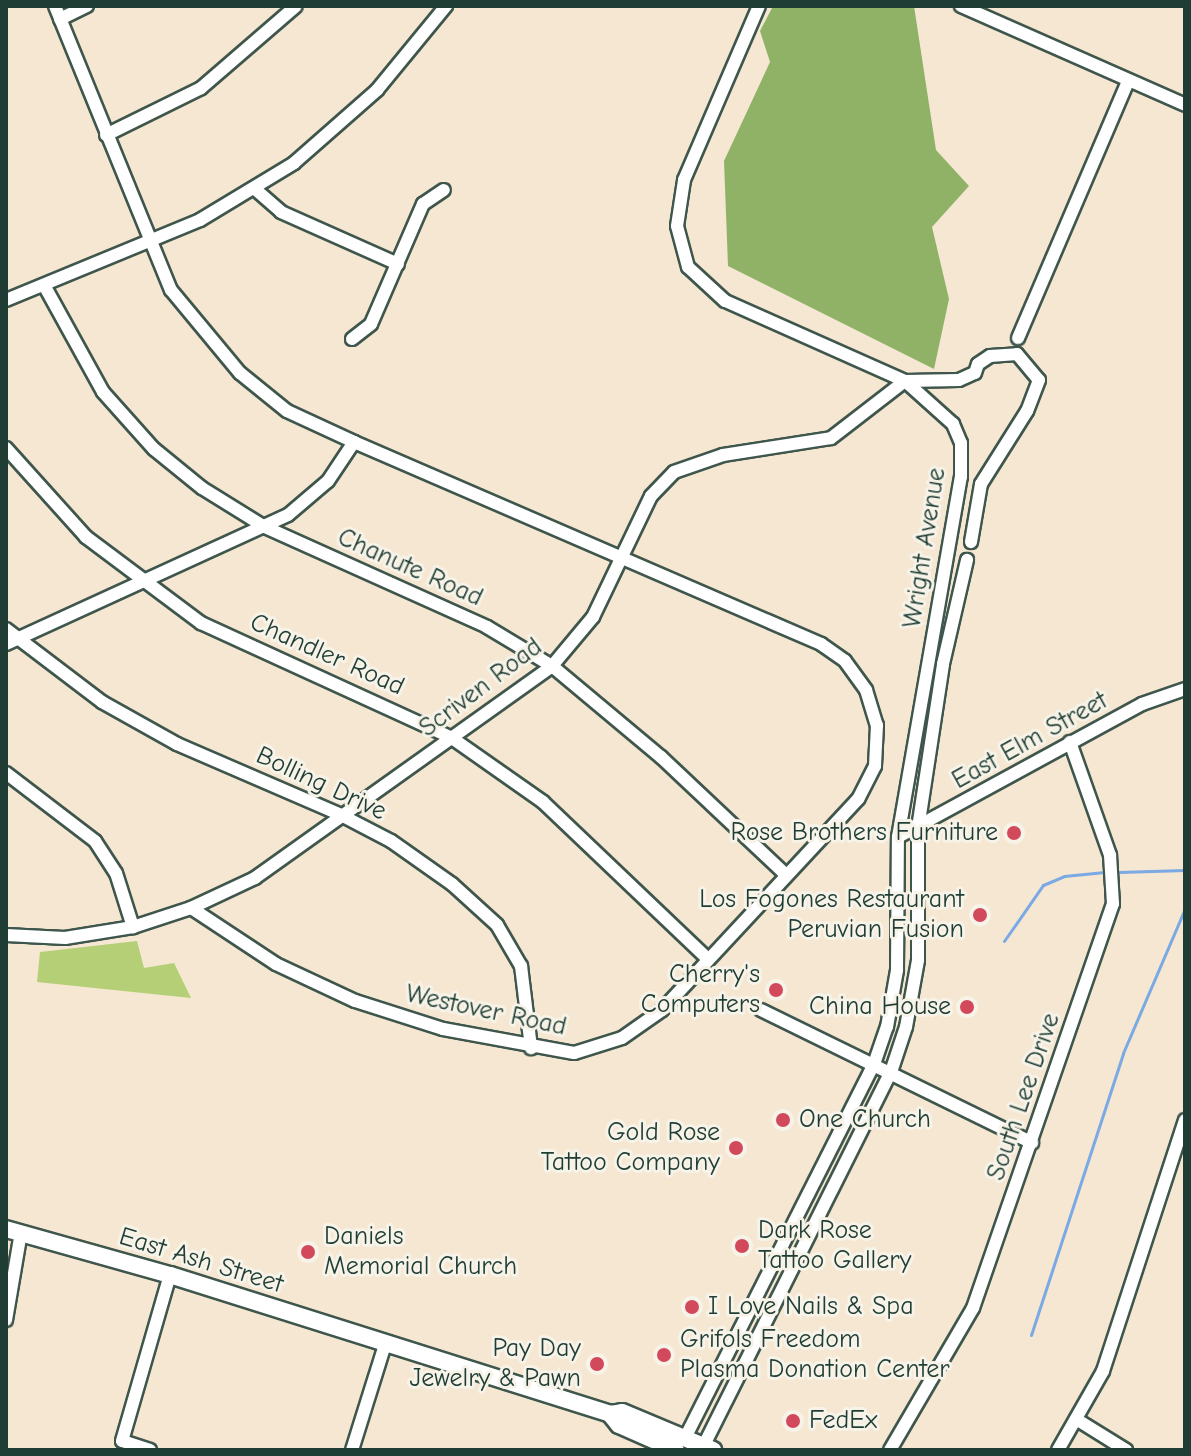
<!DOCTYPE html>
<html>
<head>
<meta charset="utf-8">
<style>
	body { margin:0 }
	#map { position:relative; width:1191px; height:1456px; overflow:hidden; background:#f5e7d2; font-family:"Comic Neue",sans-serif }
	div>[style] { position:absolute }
	.green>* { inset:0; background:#b4cf76 }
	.forest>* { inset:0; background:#8fb267 }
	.stream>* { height:3px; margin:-1.5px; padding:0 1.5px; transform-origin:1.5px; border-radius:1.5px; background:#7aa9e4 }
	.roads { filter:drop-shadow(2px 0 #3f564c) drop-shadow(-2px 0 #3f564c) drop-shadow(0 2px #3f564c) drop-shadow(0 -2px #3f564c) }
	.minor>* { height:12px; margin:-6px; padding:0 6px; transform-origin:6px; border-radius:6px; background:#fff }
	.major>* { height:16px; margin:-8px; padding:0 8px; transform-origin:8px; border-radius:8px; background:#fff }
	.dots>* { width:22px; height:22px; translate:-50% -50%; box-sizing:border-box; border:4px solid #f7f3e8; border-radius:50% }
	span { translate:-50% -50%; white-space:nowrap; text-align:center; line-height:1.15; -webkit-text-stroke:6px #f7f3e8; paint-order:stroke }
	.street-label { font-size:26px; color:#1f3d34 }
	.poi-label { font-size:26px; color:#1f3d34 }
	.right { translate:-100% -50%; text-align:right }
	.left { translate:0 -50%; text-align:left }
	.frame { position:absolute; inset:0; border:8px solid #1f3d34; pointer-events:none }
</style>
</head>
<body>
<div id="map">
	<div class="green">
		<i style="clip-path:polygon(137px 941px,144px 968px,174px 963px,191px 998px,37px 982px,40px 952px)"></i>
	</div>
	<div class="forest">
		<i style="clip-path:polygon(773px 6px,914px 6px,936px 150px,969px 186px,932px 227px,949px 299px,934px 369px,728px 266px,724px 161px,770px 62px,760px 31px)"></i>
	</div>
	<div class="stream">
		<i style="left:1119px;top:872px;width:66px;rotate:-1.7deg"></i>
		<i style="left:1004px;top:941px;width:68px;rotate:-55.1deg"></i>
		<i style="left:1043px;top:885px;width:23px;rotate:-23deg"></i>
		<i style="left:1064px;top:876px;width:41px;rotate:-5.6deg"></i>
		<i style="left:1031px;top:1335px;width:297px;rotate:-71.9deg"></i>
		<i style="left:1123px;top:1053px;width:158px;rotate:-66.8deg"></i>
	</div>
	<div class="roads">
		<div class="minor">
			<i style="left:55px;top:6px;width:307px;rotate:67.8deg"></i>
			<i style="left:171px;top:290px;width:108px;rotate:50.3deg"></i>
			<i style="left:240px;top:373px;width:60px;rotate:39deg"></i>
			<i style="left:287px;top:411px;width:74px;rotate:24.8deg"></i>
			<i style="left:354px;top:442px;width:509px;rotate:23.39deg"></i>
			<i style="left:821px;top:644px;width:29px;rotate:35deg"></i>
			<i style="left:845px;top:661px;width:36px;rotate:54deg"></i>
			<i style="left:866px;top:690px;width:37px;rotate:73deg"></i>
			<i style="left:877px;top:725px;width:41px;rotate:92.8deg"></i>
			<i style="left:875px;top:766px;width:37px;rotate:117deg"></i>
			<i style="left:858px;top:799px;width:288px;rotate:132.9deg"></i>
			<i style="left:662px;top:1010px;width:49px;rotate:145deg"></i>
			<i style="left:622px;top:1038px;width:50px;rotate:162.6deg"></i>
			<i style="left:574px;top:1053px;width:133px;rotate:-169.6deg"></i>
			<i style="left:443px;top:1029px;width:92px;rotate:-162.3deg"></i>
			<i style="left:355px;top:1001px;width:87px;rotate:-154.9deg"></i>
			<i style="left:276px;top:964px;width:102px;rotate:-146.6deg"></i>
			<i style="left:961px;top:6px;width:245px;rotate:23.8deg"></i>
			<i style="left:60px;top:19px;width:30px;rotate:-26deg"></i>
			<i style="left:106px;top:135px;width:106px;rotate:-26.3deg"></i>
			<i style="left:201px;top:88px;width:125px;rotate:-40.8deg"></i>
			<i style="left:255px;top:189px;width:35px;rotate:41deg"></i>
			<i style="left:281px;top:212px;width:128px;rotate:24deg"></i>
			<i style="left:44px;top:285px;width:122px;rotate:61.1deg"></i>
			<i style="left:103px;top:392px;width:76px;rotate:48.2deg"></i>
			<i style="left:154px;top:449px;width:62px;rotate:39.1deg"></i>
			<i style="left:202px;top:488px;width:74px;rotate:31.8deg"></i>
			<i style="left:265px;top:527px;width:243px;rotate:24.2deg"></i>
			<i style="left:487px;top:627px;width:76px;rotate:31deg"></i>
			<i style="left:552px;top:666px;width:142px;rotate:39.9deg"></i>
			<i style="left:661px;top:757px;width:172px;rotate:43.3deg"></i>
			<i style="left:6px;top:300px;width:210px;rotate:-22.4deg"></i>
			<i style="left:200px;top:220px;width:110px;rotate:-31.2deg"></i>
			<i style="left:294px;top:163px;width:111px;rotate:-41.3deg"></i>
			<i style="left:377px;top:90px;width:109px;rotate:-50.6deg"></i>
			<i style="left:1018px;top:338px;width:280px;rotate:-66.8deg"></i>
			<i style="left:352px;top:339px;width:24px;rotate:-38deg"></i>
			<i style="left:371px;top:324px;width:131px;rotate:-66.6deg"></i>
			<i style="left:423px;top:204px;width:25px;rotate:-34deg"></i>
			<i style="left:905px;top:381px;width:54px;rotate:-1.1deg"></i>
			<i style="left:959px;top:380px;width:17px;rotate:-24deg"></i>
			<i style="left:975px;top:373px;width:9px;rotate:-72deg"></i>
			<i style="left:978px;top:364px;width:14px;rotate:-34deg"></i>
			<i style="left:990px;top:356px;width:27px;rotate:-4deg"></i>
			<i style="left:1017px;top:354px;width:34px;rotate:50deg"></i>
			<i style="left:1039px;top:380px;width:33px;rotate:111deg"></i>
			<i style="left:1027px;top:411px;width:86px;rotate:122.2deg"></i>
			<i style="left:981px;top:484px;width:59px;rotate:99.8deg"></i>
			<i style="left:6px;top:448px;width:120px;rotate:48deg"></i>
			<i style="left:86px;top:537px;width:144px;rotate:36.8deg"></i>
			<i style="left:201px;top:623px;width:276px;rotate:24.6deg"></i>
			<i style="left:452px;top:738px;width:111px;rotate:35.1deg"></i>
			<i style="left:543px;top:802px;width:228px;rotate:43.6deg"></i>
			<i style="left:6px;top:629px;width:121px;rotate:37.2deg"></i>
			<i style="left:102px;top:702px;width:86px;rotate:29.2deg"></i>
			<i style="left:177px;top:744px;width:179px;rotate:23.4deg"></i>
			<i style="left:341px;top:815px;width:56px;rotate:27.5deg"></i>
			<i style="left:391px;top:841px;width:75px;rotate:35.2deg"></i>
			<i style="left:452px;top:884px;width:61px;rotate:42.3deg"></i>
			<i style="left:497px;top:925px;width:48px;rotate:59.7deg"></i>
			<i style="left:521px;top:966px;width:83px;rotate:83deg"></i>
			<i style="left:6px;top:644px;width:310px;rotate:-24.6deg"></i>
			<i style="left:288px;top:515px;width:52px;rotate:-40.4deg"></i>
			<i style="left:328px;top:481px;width:47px;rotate:-56.3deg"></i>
			<i style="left:6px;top:773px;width:112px;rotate:37.4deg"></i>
			<i style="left:95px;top:841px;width:38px;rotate:57deg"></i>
			<i style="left:116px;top:873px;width:57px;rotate:72.5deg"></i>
			<i style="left:898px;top:837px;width:278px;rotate:-28.6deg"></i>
			<i style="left:1142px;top:704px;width:46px;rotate:-19.2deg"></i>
			<i style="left:6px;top:935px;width:59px;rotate:2.9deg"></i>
			<i style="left:65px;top:938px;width:69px;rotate:-9.2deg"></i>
			<i style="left:133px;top:927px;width:61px;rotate:-18.1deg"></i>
			<i style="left:191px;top:908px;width:71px;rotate:-25.1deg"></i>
			<i style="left:255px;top:878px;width:365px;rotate:-35.5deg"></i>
			<i style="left:552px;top:666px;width:64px;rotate:-50.1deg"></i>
			<i style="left:593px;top:617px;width:134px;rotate:-64.4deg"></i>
			<i style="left:651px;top:496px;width:33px;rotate:-46deg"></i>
			<i style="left:674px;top:472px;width:52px;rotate:-19.1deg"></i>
			<i style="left:723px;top:455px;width:109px;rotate:-8.9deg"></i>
			<i style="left:831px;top:438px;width:93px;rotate:-37.6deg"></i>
			<i style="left:761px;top:1010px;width:302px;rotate:26.1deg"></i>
			<i style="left:6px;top:1320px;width:89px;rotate:-80.3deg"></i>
			<i style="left:1076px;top:1419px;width:59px;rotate:31.8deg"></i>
			<i style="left:685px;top:1438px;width:419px;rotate:-63.2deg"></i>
			<i style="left:874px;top:1064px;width:39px;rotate:-71deg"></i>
			<i style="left:887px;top:1027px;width:58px;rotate:-80deg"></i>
			<i style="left:897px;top:970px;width:133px;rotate:-89.6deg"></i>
			<i style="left:898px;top:837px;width:365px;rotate:-80.1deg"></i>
			<i style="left:961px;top:477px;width:34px;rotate:-90deg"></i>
			<i style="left:961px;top:443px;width:21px;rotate:-113deg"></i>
			<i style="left:953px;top:424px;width:64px;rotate:-138.1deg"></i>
			<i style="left:905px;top:381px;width:197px;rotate:-156deg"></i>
			<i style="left:725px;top:301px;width:50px;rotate:-137.4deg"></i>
			<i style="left:688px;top:267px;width:42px;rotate:-105deg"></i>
			<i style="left:677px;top:226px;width:47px;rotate:-81.3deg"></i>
			<i style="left:684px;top:180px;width:189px;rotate:-66.7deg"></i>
			<i style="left:704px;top:1445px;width:417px;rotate:-63.4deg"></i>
			<i style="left:891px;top:1072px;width:47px;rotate:-71.6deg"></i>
			<i style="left:906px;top:1027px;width:68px;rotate:-79.8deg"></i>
			<i style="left:918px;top:960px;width:132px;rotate:-90deg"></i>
			<i style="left:918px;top:828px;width:166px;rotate:-81.3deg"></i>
			<i style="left:943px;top:664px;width:107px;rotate:-77deg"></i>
			<i style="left:150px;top:1450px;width:29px;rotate:-162deg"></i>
			<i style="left:122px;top:1441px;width:173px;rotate:-73.9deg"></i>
			<i style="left:352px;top:1450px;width:110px;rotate:-72.6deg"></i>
			<i style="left:890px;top:1450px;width:164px;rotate:-59.7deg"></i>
			<i style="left:973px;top:1308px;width:428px;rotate:-70.9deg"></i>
			<i style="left:1113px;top:904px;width:49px;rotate:-93.5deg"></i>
			<i style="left:1110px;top:855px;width:120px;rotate:-109.5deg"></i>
			<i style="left:1058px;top:1450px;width:91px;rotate:-60.3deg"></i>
			<i style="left:1103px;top:1371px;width:264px;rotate:-71.9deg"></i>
		</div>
		<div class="major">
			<i style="left:6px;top:1229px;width:170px;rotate:15.7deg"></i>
			<i style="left:170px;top:1275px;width:461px;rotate:17.5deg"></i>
			<i style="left:610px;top:1414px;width:12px;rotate:-9deg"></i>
			<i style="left:622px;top:1412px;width:99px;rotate:22.7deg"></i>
			<i style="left:610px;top:1414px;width:14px;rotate:51deg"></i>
			<i style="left:619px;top:1425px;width:62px;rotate:23.7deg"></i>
		</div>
	</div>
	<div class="dots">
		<i style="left:1014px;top:833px;background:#d1495b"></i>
		<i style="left:980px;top:915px;background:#d1495b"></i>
		<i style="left:776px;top:990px;background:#d1495b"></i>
		<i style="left:967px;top:1007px;background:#d1495b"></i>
		<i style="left:783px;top:1120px;background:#d1495b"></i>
		<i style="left:736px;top:1148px;background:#d1495b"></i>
		<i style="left:742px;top:1246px;background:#d1495b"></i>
		<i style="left:308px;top:1252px;background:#d1495b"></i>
		<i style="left:692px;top:1307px;background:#d1495b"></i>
		<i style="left:664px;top:1355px;background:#d1495b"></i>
		<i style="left:597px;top:1364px;background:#d1495b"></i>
		<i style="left:793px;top:1421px;background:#d1495b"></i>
	</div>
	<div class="street-label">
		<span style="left:925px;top:548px;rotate:-81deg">Wright Avenue</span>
		<span style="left:410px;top:568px;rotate:24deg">Chanute Road</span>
		<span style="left:327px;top:655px;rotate:24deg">Chandler Road</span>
		<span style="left:481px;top:688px;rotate:-37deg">Scriven Road</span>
		<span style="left:1030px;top:741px;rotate:-29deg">East Elm Street</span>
		<span style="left:321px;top:784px;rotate:25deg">Bolling Drive</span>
		<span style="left:486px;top:1011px;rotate:12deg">Westover Road</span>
		<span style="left:1024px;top:1097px;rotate:-71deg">South Lee Drive</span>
		<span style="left:201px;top:1261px;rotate:17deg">East Ash Street</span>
	</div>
	<div class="poi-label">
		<span class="right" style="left:998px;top:833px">Rose Brothers Furniture</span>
		<span class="right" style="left:964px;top:915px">Los Fogones Restaurant<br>Peruvian Fusion</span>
		<span class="right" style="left:760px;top:990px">Cherry's<br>Computers</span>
		<span class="right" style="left:951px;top:1007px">China House</span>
		<span class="left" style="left:799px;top:1120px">One Church</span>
		<span class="right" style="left:720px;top:1148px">Gold Rose<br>Tattoo Company</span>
		<span class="left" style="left:758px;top:1246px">Dark Rose<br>Tattoo Gallery</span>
		<span class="left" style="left:324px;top:1252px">Daniels<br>Memorial Church</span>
		<span class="left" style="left:708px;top:1307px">I Love Nails &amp; Spa</span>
		<span class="left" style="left:680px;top:1355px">Grifols Freedom<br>Plasma Donation Center</span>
		<span class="right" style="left:581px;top:1364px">Pay Day<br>Jewelry &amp; Pawn</span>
		<span class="left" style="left:809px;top:1421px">FedEx</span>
	</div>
	<div class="frame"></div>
</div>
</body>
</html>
